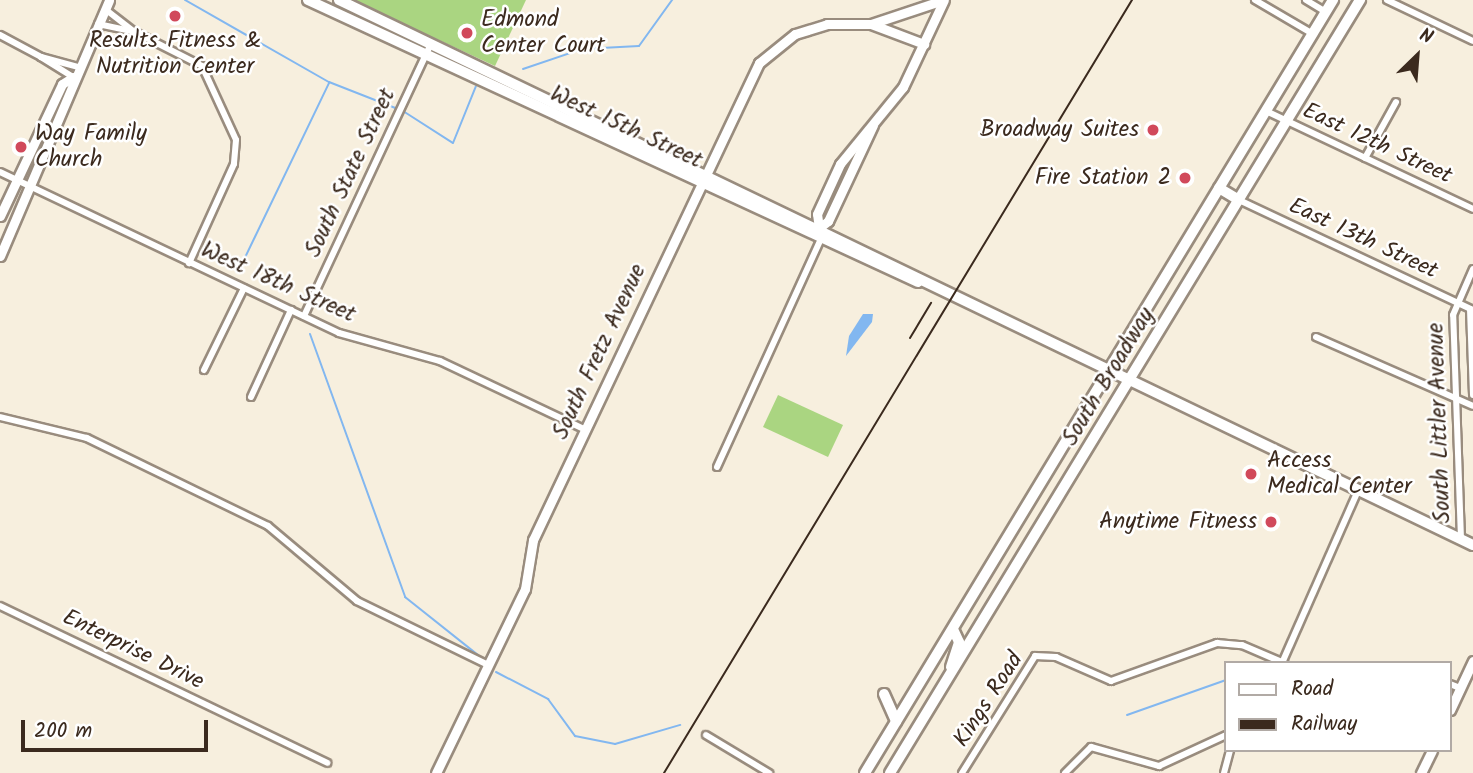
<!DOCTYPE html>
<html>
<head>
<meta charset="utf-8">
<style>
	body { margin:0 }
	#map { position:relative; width:1473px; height:773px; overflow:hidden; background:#f7efde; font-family:Kalam,sans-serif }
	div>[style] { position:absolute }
	.green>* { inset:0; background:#aad581 }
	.water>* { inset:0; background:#82b7f0 }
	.stream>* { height:2px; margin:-1px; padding:0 1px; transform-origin:1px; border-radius:1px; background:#82b7f0 }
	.roads { filter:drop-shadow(2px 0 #998c7e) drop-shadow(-2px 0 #998c7e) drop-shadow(0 2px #998c7e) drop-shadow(0 -2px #998c7e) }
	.street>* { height:6px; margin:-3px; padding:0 3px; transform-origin:3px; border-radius:3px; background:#fff }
	.secondary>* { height:9px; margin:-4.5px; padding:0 4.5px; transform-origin:4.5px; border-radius:4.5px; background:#fff }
	.primary>* { height:10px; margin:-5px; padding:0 5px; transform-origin:5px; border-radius:5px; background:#fff }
	.rail>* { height:2px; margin:-1px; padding:0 1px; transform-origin:1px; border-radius:1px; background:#3b2a1e }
	.dots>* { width:19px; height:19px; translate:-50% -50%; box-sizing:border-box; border:4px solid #fff; border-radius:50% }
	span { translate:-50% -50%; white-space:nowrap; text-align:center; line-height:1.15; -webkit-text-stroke:5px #fff; paint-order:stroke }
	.poi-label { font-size:23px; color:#3b2a1e }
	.left { translate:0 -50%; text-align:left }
	.right { translate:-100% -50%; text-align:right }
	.street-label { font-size:23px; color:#3b2a1e }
	.legend { position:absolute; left:1224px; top:661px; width:228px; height:91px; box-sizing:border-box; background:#fff; border:2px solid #b1aaa5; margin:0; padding:9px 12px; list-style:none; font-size:21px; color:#3b2a1e }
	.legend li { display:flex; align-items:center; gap:14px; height:35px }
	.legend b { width:35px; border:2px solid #b1aaa5 }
	.north { position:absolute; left:1382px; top:21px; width:70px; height:70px; -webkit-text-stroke:5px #fff; paint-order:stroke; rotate:25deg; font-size:19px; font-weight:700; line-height:28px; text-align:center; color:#3b2a1e }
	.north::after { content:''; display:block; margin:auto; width:24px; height:32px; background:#3b2a1e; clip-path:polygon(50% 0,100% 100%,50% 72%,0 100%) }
	.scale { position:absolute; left:21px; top:720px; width:187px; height:32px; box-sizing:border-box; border:4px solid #3b2a1e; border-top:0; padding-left:9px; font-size:21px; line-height:24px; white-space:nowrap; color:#3b2a1e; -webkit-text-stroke:5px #fff; paint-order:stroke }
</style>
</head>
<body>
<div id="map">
	<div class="green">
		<i style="clip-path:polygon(352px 0,526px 0,495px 66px)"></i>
		<i style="clip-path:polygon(778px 395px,843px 425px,828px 457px,763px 427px)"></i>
	</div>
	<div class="water">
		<i style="clip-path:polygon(863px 314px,873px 314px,872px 322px,846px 356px,849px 336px)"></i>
	</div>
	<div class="stream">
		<i style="left:185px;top:0;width:166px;rotate:29.7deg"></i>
		<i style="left:329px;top:82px;width:74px;rotate:21.4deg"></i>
		<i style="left:523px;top:69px;width:62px;rotate:-18.7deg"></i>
		<i style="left:582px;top:49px;width:57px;rotate:-3deg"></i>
		<i style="left:639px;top:46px;width:57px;rotate:-54.3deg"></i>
		<i style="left:403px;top:111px;width:59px;rotate:32.6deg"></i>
		<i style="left:453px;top:143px;width:61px;rotate:-68deg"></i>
		<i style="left:239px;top:270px;width:208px;rotate:-64.3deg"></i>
		<i style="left:310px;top:334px;width:280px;rotate:70.1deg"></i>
		<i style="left:405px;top:597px;width:93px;rotate:38.5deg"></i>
		<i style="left:496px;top:672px;width:59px;rotate:27.4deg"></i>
		<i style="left:548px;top:699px;width:46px;rotate:53.9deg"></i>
		<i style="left:575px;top:736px;width:41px;rotate:11.3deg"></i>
		<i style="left:615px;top:744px;width:68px;rotate:-16.3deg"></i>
		<i style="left:1127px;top:715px;width:105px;rotate:-19.5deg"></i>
	</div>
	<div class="roads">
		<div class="street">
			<i style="left:1255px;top:0;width:67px;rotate:30.4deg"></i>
			<i style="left:1306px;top:0;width:23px;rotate:31deg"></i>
			<i style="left:1387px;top:0;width:95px;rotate:25.5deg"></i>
			<i style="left:105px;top:9px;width:36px;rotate:38deg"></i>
			<i style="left:98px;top:24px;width:38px;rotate:12deg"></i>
			<i style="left:135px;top:32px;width:75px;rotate:26.9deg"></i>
			<i style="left:202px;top:66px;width:81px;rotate:65.3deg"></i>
			<i style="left:236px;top:140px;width:24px;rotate:95deg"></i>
			<i style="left:234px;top:164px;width:109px;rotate:114.4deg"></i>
			<i style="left:0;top:35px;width:47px;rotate:28.2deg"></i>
			<i style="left:73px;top:77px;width:38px;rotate:-148deg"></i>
			<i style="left:41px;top:57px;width:38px;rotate:15deg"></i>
			<i style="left:1266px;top:111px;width:229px;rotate:25.3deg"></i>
			<i style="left:1365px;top:158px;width:64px;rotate:-61deg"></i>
			<i style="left:0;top:172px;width:375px;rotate:25.4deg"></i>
			<i style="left:339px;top:333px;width:105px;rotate:15.5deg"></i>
			<i style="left:440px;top:361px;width:159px;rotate:25.3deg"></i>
			<i style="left:1239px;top:200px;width:259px;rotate:25.2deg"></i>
			<i style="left:1470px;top:309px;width:86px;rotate:88deg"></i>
			<i style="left:304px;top:316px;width:300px;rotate:-65deg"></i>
			<i style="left:1316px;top:337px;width:171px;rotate:23.7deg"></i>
			<i style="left:204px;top:370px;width:91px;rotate:-64deg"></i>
			<i style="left:251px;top:397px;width:96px;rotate:-65.3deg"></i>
			<i style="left:0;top:417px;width:89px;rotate:13.6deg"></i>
			<i style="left:87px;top:438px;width:201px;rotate:25.9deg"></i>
			<i style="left:268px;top:526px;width:116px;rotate:40.1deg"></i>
			<i style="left:357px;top:601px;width:146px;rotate:26deg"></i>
			<i style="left:717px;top:467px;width:248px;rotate:-65.5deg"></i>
			<i style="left:1461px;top:539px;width:224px;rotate:-92deg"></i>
			<i style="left:1453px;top:315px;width:50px;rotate:-66.5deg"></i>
			<i style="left:0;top:606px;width:363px;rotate:25.6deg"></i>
			<i style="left:1282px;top:663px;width:188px;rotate:-66.2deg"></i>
			<i style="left:1450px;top:684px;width:11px;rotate:22deg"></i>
			<i style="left:706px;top:735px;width:74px;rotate:31.1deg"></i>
			<i style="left:962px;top:773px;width:138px;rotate:-58deg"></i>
			<i style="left:1035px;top:656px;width:21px;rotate:3deg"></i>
			<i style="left:1056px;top:657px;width:60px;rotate:23.6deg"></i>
			<i style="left:1111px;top:681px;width:113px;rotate:-19.7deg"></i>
			<i style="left:1217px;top:643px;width:25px;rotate:5deg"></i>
			<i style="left:1242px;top:645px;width:46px;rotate:23.2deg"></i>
			<i style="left:1065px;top:773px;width:37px;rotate:-45deg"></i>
			<i style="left:1091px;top:747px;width:71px;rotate:15.6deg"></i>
			<i style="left:1159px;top:766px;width:74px;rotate:-24.8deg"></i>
			<i style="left:1224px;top:773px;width:24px;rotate:-75deg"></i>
		</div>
		<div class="secondary">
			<i style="left:871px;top:24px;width:76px;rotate:-18.4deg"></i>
			<i style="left:873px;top:125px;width:106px;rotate:115.1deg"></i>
			<i style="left:828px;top:221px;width:11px;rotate:142deg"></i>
			<i style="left:819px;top:228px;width:14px;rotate:-98deg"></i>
			<i style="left:817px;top:214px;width:55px;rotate:-65.3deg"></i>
			<i style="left:840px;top:164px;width:99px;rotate:-50.7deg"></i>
			<i style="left:903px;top:87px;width:96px;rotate:-64.8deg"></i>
			<i style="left:0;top:216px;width:146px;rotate:-64.8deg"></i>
			<i style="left:62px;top:84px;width:13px;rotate:-32deg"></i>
			<i style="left:0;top:256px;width:278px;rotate:-66.9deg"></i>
			<i style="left:1450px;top:710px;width:54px;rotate:-64.9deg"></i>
			<i style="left:436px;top:773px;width:204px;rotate:-64.2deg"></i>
			<i style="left:525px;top:589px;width:50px;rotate:-80.7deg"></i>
			<i style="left:533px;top:540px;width:528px;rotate:-64.65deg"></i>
			<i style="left:759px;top:63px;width:46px;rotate:-38.9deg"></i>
			<i style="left:795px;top:34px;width:34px;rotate:-17deg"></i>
			<i style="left:827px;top:24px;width:44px"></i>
			<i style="left:871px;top:24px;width:57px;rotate:20.7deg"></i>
			<i style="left:1421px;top:773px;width:25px;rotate:-64deg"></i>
		</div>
		<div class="primary">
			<i style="left:308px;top:0;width:672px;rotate:24.81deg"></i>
			<i style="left:339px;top:0;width:1258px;rotate:25.67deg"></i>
			<i style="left:1219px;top:188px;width:23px;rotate:31deg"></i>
			<i style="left:951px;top:667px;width:26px;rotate:-72deg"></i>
			<i style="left:959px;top:642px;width:14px;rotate:-115deg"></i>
			<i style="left:884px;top:694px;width:30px;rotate:66deg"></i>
			<i style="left:865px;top:773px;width:904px;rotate:-58.81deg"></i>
			<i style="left:890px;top:773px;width:905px;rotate:-58.7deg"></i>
		</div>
	</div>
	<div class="rail">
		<i style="left:910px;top:338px;width:41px;rotate:-59deg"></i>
		<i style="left:664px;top:773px;width:904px;rotate:-58.81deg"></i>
	</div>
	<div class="dots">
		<i style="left:175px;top:16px;background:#d1495b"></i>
		<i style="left:467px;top:33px;background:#d1495b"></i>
		<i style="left:1153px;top:130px;background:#d1495b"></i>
		<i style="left:21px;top:147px;background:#d1495b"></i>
		<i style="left:1185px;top:178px;background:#d1495b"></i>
		<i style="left:1251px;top:474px;background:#d1495b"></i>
		<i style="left:1271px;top:522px;background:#d1495b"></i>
	</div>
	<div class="poi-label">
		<span class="left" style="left:481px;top:33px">Edmond<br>Center Court</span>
		<span style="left:175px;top:54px">Results Fitness &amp;<br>Nutrition Center</span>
		<span class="right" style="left:1139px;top:130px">Broadway Suites</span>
		<span class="left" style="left:35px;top:147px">Way Family<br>Church</span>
		<span class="right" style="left:1171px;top:178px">Fire Station 2</span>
		<span class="left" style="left:1267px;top:474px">Access<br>Medical Center</span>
		<span class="right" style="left:1257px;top:522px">Anytime Fitness</span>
	</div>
	<div class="street-label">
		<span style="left:626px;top:128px;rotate:25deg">West 15th Street</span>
		<span style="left:1377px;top:144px;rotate:25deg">East 12th Street</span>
		<span style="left:351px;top:173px;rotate:-65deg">South State Street</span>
		<span style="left:1363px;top:239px;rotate:25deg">East 13th Street</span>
		<span style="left:278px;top:283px;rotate:24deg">West 18th Street</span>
		<span style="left:600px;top:352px;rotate:-65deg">South Fretz Avenue</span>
		<span style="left:1109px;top:377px;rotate:-59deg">South Broadway</span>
		<span style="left:1440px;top:423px;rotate:-92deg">South Littler Avenue</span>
		<span style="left:133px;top:650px;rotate:26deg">Enterprise Drive</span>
		<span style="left:989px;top:700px;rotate:-57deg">Kings Road</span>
	</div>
	<ul class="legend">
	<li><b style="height:9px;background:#fff"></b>Road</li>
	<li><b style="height:9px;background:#3b2a1e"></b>Railway</li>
	</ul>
	<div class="north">N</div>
	<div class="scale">200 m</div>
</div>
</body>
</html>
